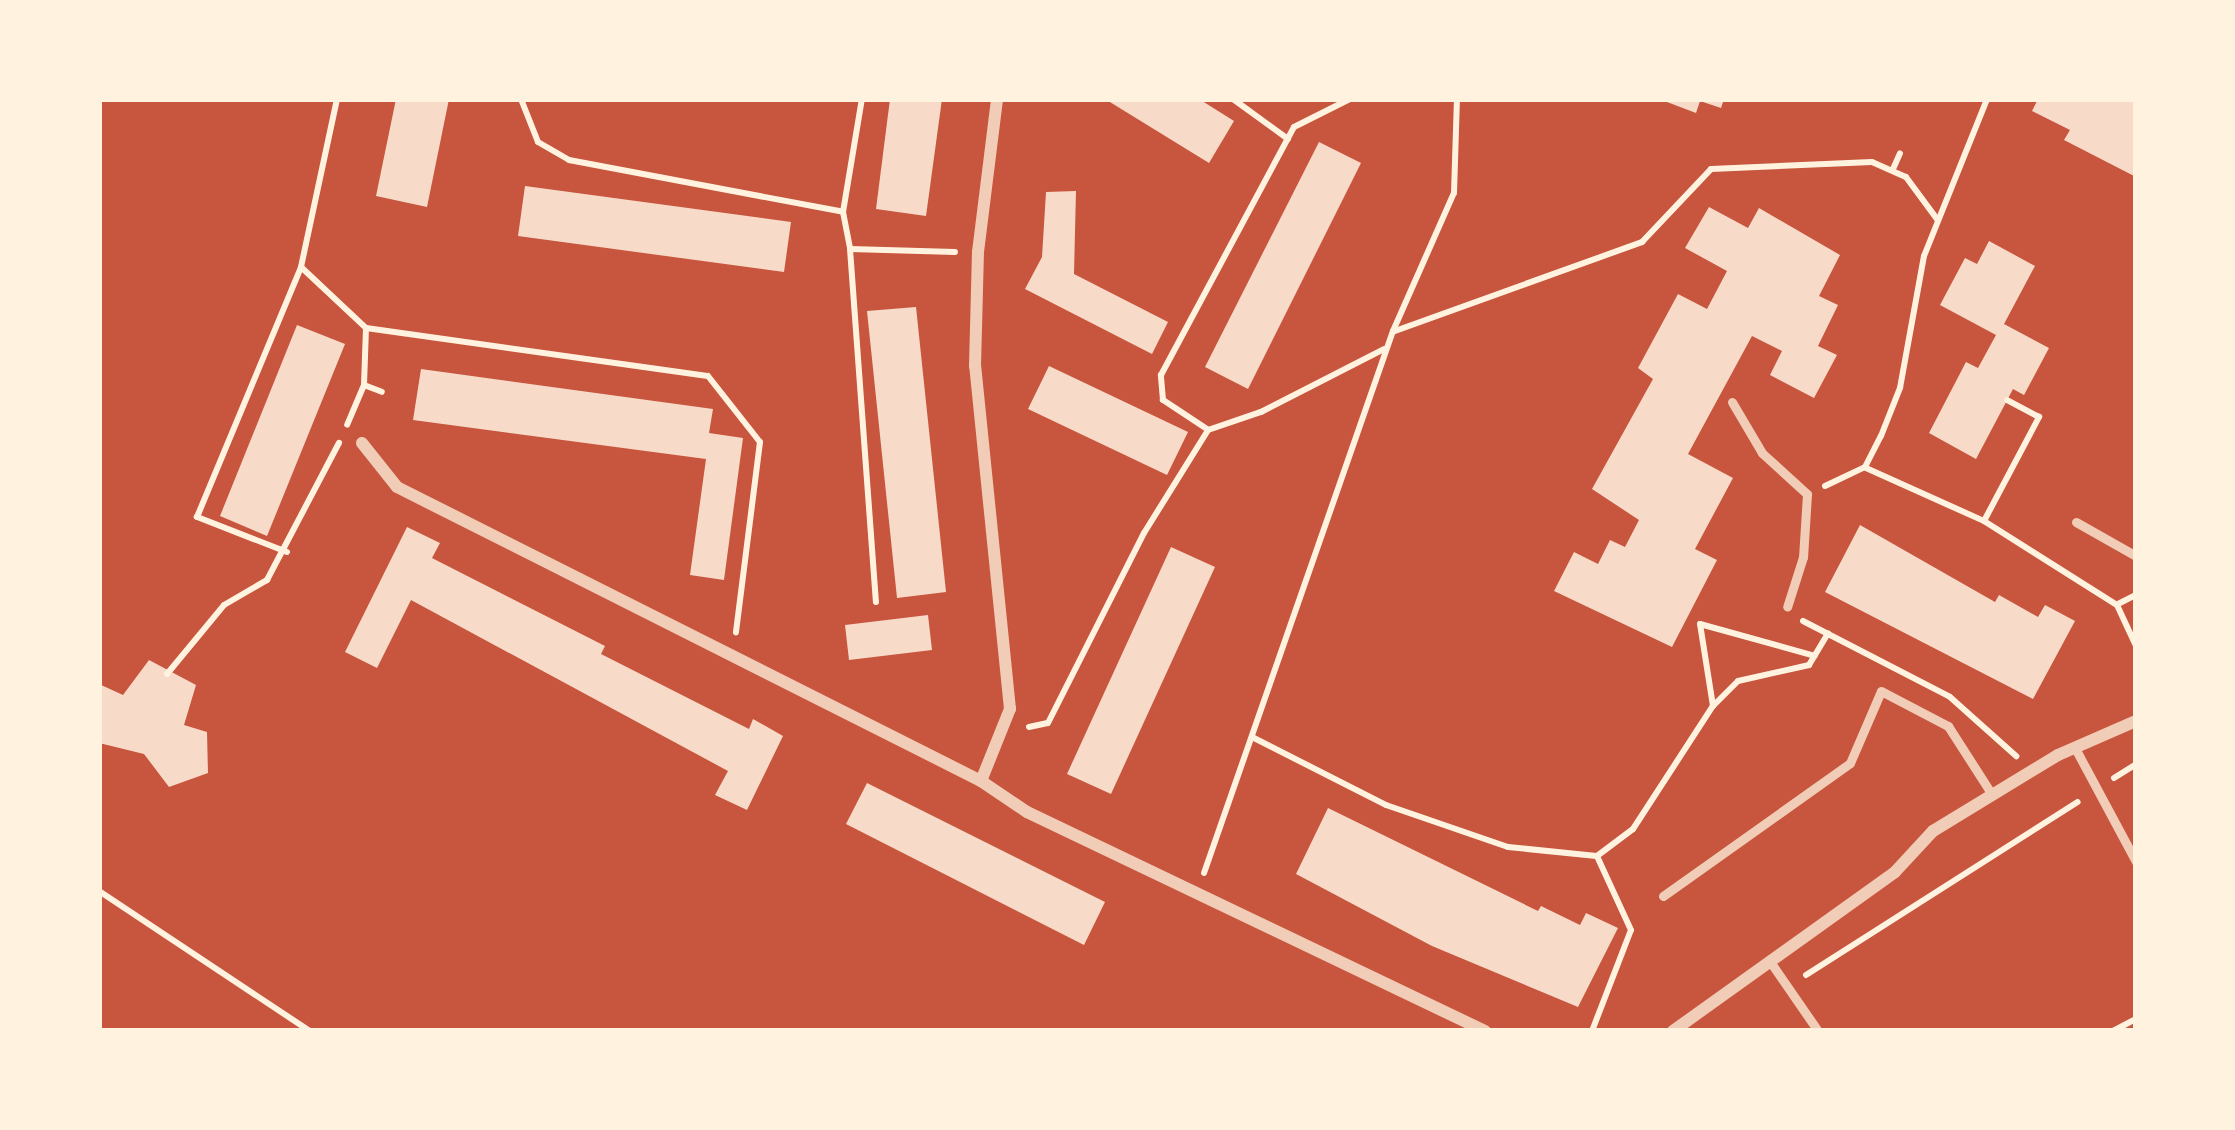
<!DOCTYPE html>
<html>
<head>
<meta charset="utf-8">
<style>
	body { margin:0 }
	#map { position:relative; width:2235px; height:1130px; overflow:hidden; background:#c8553d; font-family:Ubuntu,sans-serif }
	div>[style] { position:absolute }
	.building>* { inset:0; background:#f7dbc8 }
	.path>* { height:6px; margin:-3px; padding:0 3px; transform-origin:3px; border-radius:3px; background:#fff3e0 }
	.service>* { height:9px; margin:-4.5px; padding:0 4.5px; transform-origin:4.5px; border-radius:4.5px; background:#f1ccb7 }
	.minor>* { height:12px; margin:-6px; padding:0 6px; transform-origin:6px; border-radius:6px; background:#f1ccb7 }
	span { translate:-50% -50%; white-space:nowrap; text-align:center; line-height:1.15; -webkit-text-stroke:9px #fff3e0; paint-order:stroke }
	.frame { position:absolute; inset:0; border:102px solid #fff3e0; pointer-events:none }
</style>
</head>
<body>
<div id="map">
	<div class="building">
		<i style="clip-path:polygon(396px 99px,449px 99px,427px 207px,376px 196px)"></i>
		<i style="clip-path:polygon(890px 99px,942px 99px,926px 216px,876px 209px)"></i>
		<i style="clip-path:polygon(1105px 99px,1199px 99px,1234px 121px,1209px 163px)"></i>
		<i style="clip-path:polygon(1659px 99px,1724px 99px,1721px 108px,1700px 101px,1696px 113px)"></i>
		<i style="clip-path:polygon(2038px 99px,2136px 99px,2136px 177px,2064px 140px,2070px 130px,2032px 111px)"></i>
		<i style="clip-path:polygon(1319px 142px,1361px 163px,1248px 389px,1205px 367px)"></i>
		<i style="clip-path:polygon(525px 186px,791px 222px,784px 272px,518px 236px)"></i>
		<i style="clip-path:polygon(1076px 191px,1074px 274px,1168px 322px,1152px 354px,1025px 289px,1042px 257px,1046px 192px)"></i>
		<i style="clip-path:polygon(1709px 207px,1748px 228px,1759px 208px,1840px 255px,1819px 296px,1838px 305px,1818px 346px,1837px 355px,1814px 398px,1770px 375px,1782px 351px,1752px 336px,1688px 454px,1733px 478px,1695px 549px,1717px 560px,1672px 647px,1554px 591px,1574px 552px,1598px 564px,1610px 540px,1625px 547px,1639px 520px,1592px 489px,1653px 379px,1638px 368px,1678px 294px,1707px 309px,1727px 271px,1685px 248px)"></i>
		<i style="clip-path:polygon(1989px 241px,2035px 266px,2004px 324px,2049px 348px,2024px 395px,2013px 389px,1976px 459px,1929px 433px,1966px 362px,1978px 368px,1996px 335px,1940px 305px,1965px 258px,1977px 264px)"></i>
		<i style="clip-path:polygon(916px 307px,946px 592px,897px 598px,867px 311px)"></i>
		<i style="clip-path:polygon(297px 325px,345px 344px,267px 536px,220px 516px)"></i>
		<i style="clip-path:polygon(1049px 366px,1188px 432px,1167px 475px,1028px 409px)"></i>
		<i style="clip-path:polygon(421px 369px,713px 409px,709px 433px,743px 438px,724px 580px,690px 575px,706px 459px,413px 420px)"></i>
		<i style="clip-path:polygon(1860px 525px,1995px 602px,1999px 595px,2038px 617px,2045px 605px,2075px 621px,2033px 699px,1825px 592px)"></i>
		<i style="clip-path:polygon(407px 527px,440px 543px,432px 558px,605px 646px,601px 654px,749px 729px,753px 719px,783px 736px,747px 810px,715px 795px,728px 771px,411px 600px,377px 668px,345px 652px)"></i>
		<i style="clip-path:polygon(1171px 547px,1215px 567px,1111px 794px,1067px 774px)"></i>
		<i style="clip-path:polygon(928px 615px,932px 650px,849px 660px,845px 625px)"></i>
		<i style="clip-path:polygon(149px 660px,196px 685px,184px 725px,207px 732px,208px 773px,169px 787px,144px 754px,99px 743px,99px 684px,123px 695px)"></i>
		<i style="clip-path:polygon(867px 783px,1105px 902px,1084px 945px,846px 824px)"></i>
		<i style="clip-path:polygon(1328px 808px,1538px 911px,1541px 906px,1580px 925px,1586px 913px,1618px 928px,1578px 1007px,1432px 946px,1296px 874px)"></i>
	</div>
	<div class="path">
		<i style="left:337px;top:99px;width:172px;rotate:102.1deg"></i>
		<i style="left:301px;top:267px;width:89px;rotate:43.2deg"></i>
		<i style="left:366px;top:328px;width:57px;rotate:92deg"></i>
		<i style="left:364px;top:385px;width:43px;rotate:113deg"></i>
		<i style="left:521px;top:99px;width:46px;rotate:68.4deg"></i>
		<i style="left:538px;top:142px;width:36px;rotate:30deg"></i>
		<i style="left:569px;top:160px;width:279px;rotate:10.7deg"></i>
		<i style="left:843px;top:212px;width:38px;rotate:79deg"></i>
		<i style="left:850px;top:249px;width:105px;rotate:1.6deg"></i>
		<i style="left:1233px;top:99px;width:68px;rotate:36deg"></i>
		<i style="left:1893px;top:169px;width:17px;rotate:-66deg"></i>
		<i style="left:843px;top:212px;width:115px;rotate:-80.5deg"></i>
		<i style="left:850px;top:249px;width:354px;rotate:85.8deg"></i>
		<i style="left:366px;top:328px;width:345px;rotate:8deg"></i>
		<i style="left:708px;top:376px;width:84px;rotate:51.8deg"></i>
		<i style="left:760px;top:442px;width:192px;rotate:97.2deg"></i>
		<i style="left:1395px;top:331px;width:263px;rotate:-19.8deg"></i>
		<i style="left:1642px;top:242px;width:100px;rotate:-46.6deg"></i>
		<i style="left:1711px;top:169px;width:161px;rotate:-2.5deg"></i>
		<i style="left:1872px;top:162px;width:37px;rotate:24deg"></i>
		<i style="left:1906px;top:177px;width:52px;rotate:53.6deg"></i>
		<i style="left:364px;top:385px;width:19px;rotate:21deg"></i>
		<i style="left:1207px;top:429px;width:53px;rotate:-146.6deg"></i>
		<i style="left:1163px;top:400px;width:25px;rotate:-95deg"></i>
		<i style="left:1161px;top:375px;width:281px;rotate:-61.8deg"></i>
		<i style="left:1294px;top:127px;width:63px;rotate:-26.6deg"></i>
		<i style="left:1866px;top:468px;width:129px;rotate:24.2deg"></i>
		<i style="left:1984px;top:521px;width:157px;rotate:32.3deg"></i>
		<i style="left:2117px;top:605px;width:45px;rotate:65.1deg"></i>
		<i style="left:1825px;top:486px;width:44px;rotate:-25.4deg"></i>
		<i style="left:1865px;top:467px;width:35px;rotate:-63deg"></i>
		<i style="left:1881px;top:436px;width:52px;rotate:-68.4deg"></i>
		<i style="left:1900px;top:388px;width:134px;rotate:-79.7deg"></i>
		<i style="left:1924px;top:256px;width:169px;rotate:-68.1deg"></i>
		<i style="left:1984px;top:521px;width:118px;rotate:-62.1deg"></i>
		<i style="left:2039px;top:417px;width:36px;rotate:-152deg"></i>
		<i style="left:287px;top:552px;width:97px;rotate:-158.7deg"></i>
		<i style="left:197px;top:517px;width:271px;rotate:-67.4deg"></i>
		<i style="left:2118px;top:604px;width:20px;rotate:-27deg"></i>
		<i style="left:1803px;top:621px;width:165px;rotate:27.3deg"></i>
		<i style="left:1950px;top:697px;width:89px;rotate:41.8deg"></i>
		<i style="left:167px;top:674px;width:89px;rotate:-50.4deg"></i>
		<i style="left:224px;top:605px;width:50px;rotate:-30.2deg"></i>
		<i style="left:267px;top:580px;width:155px;rotate:-62.3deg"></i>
		<i style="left:1713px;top:706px;width:83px;rotate:-99deg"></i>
		<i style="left:1700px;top:624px;width:119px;rotate:15.5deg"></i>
		<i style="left:1029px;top:727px;width:19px;rotate:-12deg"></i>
		<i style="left:1048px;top:723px;width:213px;rotate:-63.2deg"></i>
		<i style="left:1144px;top:533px;width:121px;rotate:-58.1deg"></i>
		<i style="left:1208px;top:430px;width:56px;rotate:-18.8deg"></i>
		<i style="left:1261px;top:412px;width:138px;rotate:-27.1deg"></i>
		<i style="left:1252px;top:737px;width:150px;rotate:26.9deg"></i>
		<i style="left:1386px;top:805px;width:129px;rotate:19deg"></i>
		<i style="left:1508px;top:847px;width:89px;rotate:5.8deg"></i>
		<i style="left:1597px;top:856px;width:45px;rotate:-36.9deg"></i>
		<i style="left:1633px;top:829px;width:147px;rotate:-57deg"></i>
		<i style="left:1713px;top:706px;width:35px;rotate:-45deg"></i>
		<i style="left:1738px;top:681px;width:73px;rotate:-12.7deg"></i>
		<i style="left:1809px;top:665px;width:37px;rotate:-59deg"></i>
		<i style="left:2114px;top:778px;width:26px;rotate:-32deg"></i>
		<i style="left:1204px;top:873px;width:574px;rotate:-70.78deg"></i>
		<i style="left:1393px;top:331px;width:151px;rotate:-66.2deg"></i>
		<i style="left:1454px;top:193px;width:94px;rotate:-88.2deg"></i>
		<i style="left:99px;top:891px;width:253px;rotate:33.6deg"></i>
		<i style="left:1806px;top:975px;width:322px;rotate:-32.5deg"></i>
		<i style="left:1592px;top:1031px;width:108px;rotate:-68.9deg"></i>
		<i style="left:1631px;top:930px;width:81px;rotate:-114.7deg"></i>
		<i style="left:2113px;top:1031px;width:26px;rotate:-28deg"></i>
	</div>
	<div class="service">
		<i style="left:1732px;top:402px;width:59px;rotate:59.5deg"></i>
		<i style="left:1762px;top:453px;width:61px;rotate:42.3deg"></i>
		<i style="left:1807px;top:494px;width:63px;rotate:93.6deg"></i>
		<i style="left:1803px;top:557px;width:52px;rotate:107.7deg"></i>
		<i style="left:2076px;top:522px;width:69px;rotate:29.5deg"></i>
		<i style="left:2075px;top:748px;width:129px;rotate:61.8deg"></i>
		<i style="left:1663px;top:896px;width:229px;rotate:-35.4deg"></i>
		<i style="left:1850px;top:763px;width:78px;rotate:-66.7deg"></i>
		<i style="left:1881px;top:691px;width:76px;rotate:27.6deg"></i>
		<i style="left:1948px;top:726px;width:80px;rotate:57.3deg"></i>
		<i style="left:1769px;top:960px;width:86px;rotate:55.4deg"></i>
	</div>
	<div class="minor">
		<i style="left:362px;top:443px;width:56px;rotate:51.5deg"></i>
		<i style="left:397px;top:487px;width:654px;rotate:26.72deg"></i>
		<i style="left:981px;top:781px;width:55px;rotate:34deg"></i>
		<i style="left:1027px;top:812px;width:508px;rotate:25.56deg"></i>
		<i style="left:981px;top:781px;width:78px;rotate:-68.1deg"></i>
		<i style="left:1010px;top:709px;width:345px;rotate:-95.8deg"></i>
		<i style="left:975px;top:366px;width:114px;rotate:-88.5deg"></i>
		<i style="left:978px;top:252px;width:154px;rotate:-82.9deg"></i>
		<i style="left:1673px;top:1031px;width:273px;rotate:-35.6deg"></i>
		<i style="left:1895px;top:872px;width:56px;rotate:-47.2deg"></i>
		<i style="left:1933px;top:831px;width:146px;rotate:-31.3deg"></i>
		<i style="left:2058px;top:755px;width:85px;rotate:-23.6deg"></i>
	</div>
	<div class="frame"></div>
</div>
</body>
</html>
